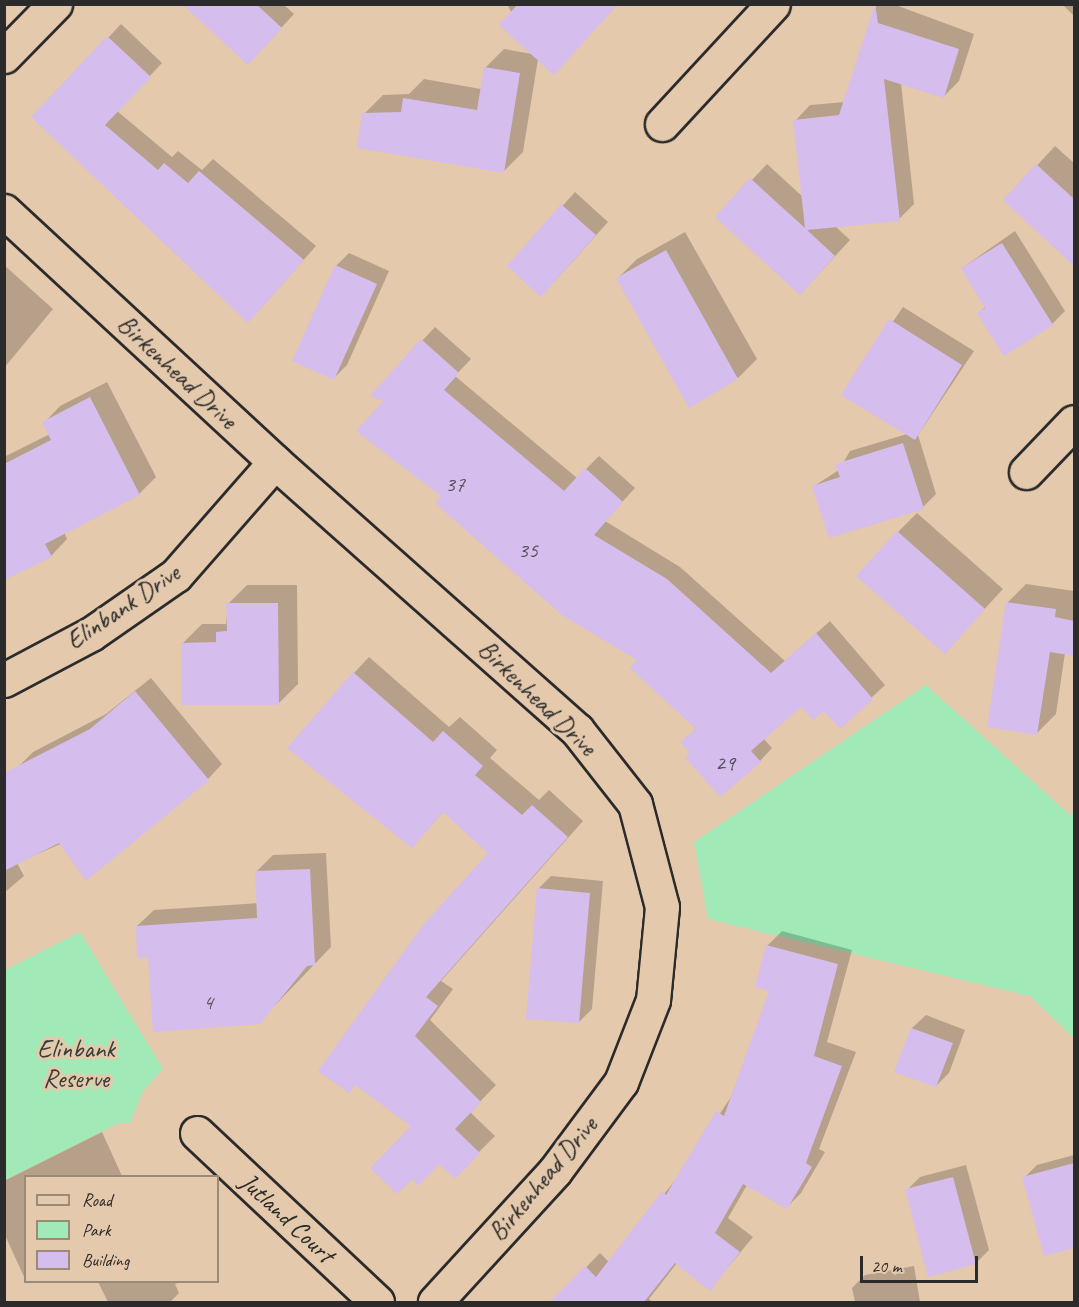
<!DOCTYPE html>
<html>
<head>
<meta charset="utf-8">
<style>
	body { margin:0 }
	#map { position:relative; width:1079px; height:1307px; overflow:hidden; background:#e4c9ac; font-family:Caveat,sans-serif }
	div>[style] { position:absolute }
	.green>* { inset:0; background:#a1e9b6 }
	.shadow>* { inset:0; background:#0003 }
	.building>* { inset:0; background:#d5bded }
	.roads { filter:drop-shadow(2px 0 #2b2b2b) drop-shadow(-2px 0 #2b2b2b) drop-shadow(0 2px #2b2b2b) drop-shadow(0 -2px #2b2b2b) }
	.street>* { height:33px; margin:-16.5px; padding:0 16.5px; transform-origin:16.5px; border-radius:16.5px; background:#e4c9ac }
	span { translate:-50% -50%; white-space:nowrap; text-align:center; line-height:1.15; -webkit-text-stroke:6px #e4c9ac; paint-order:stroke }
	.number-label { font-size:22px; color:#56505c }
	.number-label span { -webkit-text-stroke-width:0 }
	.street-label { font-size:26px; color:#2b2b2b }
	.park-label { font-size:26px; color:#373e39 }
	.frame { position:absolute; inset:0; border:6px solid #2b2b2b; pointer-events:none }
	.legend { position:absolute; left:24px; top:1175px; width:195px; height:108px; box-sizing:border-box; background:#e4c9ac; border:2px solid #9a8a78; margin:0; padding:8px 10px; list-style:none; font-size:18px; color:#2b2b2b }
	.legend li { display:flex; align-items:center; gap:12px; height:30px }
	.legend b { width:30px; border:2px solid #9a8a78 }
	.scale { position:absolute; left:860px; top:1256px; width:118px; height:27px; box-sizing:border-box; border:3px solid #2b2b2b; border-top:0; padding-left:8px; font-size:18px; line-height:21px; white-space:nowrap; color:#2b2b2b; -webkit-text-stroke:4px #e4c9ac; paint-order:stroke }
</style>
</head>
<body>
<div id="map">
	<div class="green">
		<i style="clip-path:polygon(926px 685px,1070px 815px,1074px 811px,1074px 1038px,1030px 996px,708px 919px,694px 842px)"></i>
		<i style="clip-path:polygon(80px 932px,163px 1069px,143px 1091px,130px 1123px,119px 1123px,5px 1180px,5px 970px)"></i>
	</div>
	<div class="shadow">
		<i style="clip-path:polygon(184px 4px,283px 4px,294px 14px,261px 50px)"></i>
		<i style="clip-path:polygon(507px 4px,617px 4px,538px 59px,523px 152px,504px 171px,364px 114px,383px 95px,409px 94px,424px 79px,481px 89px,485px 68px,504px 49px,532px 54px)"></i>
		<i style="clip-path:polygon(877px 4px,893px 4px,974px 34px,959px 81px,944px 96px,901px 83px,914px 204px,899px 219px,835px 226px,850px 240px,815px 278px,717px 217px,767px 164px,803px 197px,795px 121px,810px 105px,845px 102px)"></i>
		<i style="clip-path:polygon(1062px 4px,1074px 4px,1074px 16px)"></i>
		<i style="clip-path:polygon(121px 24px,162px 63px,117px 111px,172px 157px,178px 151px,202px 170px,213px 159px,316px 246px,261px 308px,34px 117px)"></i>
		<i style="clip-path:polygon(1055px 146px,1074px 163px,1074px 264px,1005px 200px)"></i>
		<i style="clip-path:polygon(575px 192px,608px 222px,554px 282px,509px 266px)"></i>
		<i style="clip-path:polygon(1015px 231px,1065px 311px,1052px 324px,979px 313px,986px 306px,962px 268px)"></i>
		<i style="clip-path:polygon(685px 232px,757px 359px,738px 378px,618px 278px,637px 259px)"></i>
		<i style="clip-path:polygon(349px 253px,389px 271px,347px 365px,334px 378px,336px 266px)"></i>
		<i style="clip-path:polygon(4px 265px,53px 309px,4px 368px)"></i>
		<i style="clip-path:polygon(903px 307px,974px 351px,918px 435px,936px 494px,923px 507px,814px 486px,839px 470px,850px 451px,907px 434px,843px 394px)"></i>
		<i style="clip-path:polygon(435px 327px,471px 359px,455px 376px,577px 478px,599px 456px,635px 488px,605px 521px,680px 567px,785px 661px,830px 621px,885px 685px,840px 727px,824px 709px,802px 705px,763px 738px,772px 748px,760px 761px,692px 753px,682px 742px,697px 728px,639px 660px,443px 496px,385px 401px,372px 395px)"></i>
		<i style="clip-path:polygon(107px 382px,156px 477px,139px 494px,64px 532px,67px 539px,51px 556px,4px 578px,4px 457px,50px 434px,44px 423px,60px 406px)"></i>
		<i style="clip-path:polygon(917px 513px,1003px 589px,945px 652px,898px 532px)"></i>
		<i style="clip-path:polygon(1026px 584px,1074px 591px,1074px 654px,1065px 653px,1056px 714px,1037px 733px,1007px 603px)"></i>
		<i style="clip-path:polygon(247px 585px,297px 585px,298px 684px,279px 703px,183px 643px,202px 624px,226px 624px,228px 604px)"></i>
		<i style="clip-path:polygon(369px 657px,449px 727px,460px 717px,497px 750px,490px 758px,539px 800px,549px 790px,583px 821px,441px 981px,453px 989px,430px 1020px,496px 1085px,470px 1112px,495px 1136px,455px 1176px,414px 1125px,356px 1084px,490px 853px,444px 811px,412px 846px,354px 673px)"></i>
		<i style="clip-path:polygon(151px 678px,222px 764px,208px 779px,17px 863px,24px 876px,4px 893px,4px 809px,18px 767px,33px 752px,106px 714px)"></i>
		<i style="clip-path:polygon(326px 853px,331px 947px,259px 1022px,150px 956px,137px 926px,154px 910px,258px 903px,256px 872px,273px 855px)"></i>
		<i style="clip-path:polygon(551px 876px,603px 881px,592px 1009px,579px 1022px,538px 889px)"></i>
		<i style="clip-path:polygon(782px 931px,852px 950px,827px 1042px,856px 1052px,819px 1149px,825px 1152px,801px 1193px,786px 1208px,747px 1185px,728px 1218px,753px 1237px,710px 1289px,677px 1263px,649px 1299px,652px 1302px,552px 1302px,600px 1253px,609px 1262px,677px 1178px,731px 1097px,771px 990px,767px 946px)"></i>
		<i style="clip-path:polygon(926px 1015px,965px 1030px,949px 1073px,936px 1086px,896px 1071px,912px 1028px)"></i>
		<i style="clip-path:polygon(102px 1132px,122px 1176px,26px 1176px,25px 1279px,4px 1233px,4px 1181px)"></i>
		<i style="clip-path:polygon(1074px 1155px,1074px 1247px,1045px 1255px,1024px 1178px,1037px 1165px)"></i>
		<i style="clip-path:polygon(966px 1165px,989px 1250px,976px 1263px,907px 1190px,920px 1177px)"></i>
		<i style="clip-path:polygon(914px 1266px,920px 1302px,855px 1302px,852px 1288px,865px 1275px)"></i>
		<i style="clip-path:polygon(98px 1282px,180px 1282px,175px 1284px,179px 1293px,170px 1302px,108px 1302px)"></i>
	</div>
	<div class="building">
		<i style="clip-path:polygon(182px 4px,256px 4px,282px 28px,248px 65px)"></i>
		<i style="clip-path:polygon(518px 4px,618px 4px,554px 75px,499px 25px)"></i>
		<i style="clip-path:polygon(875px 4px,878px 23px,959px 49px,944px 98px,884px 79px,900px 221px,807px 230px,835px 256px,800px 295px,715px 217px,750px 178px,805px 228px,793px 120px,839px 115px)"></i>
		<i style="clip-path:polygon(107px 36px,151px 77px,105px 125px,158px 170px,164px 163px,188px 183px,199px 171px,304px 260px,248px 323px,31px 117px)"></i>
		<i style="clip-path:polygon(484px 67px,520px 73px,504px 173px,357px 148px,362px 113px,401px 112px,403px 98px,477px 110px)"></i>
		<i style="clip-path:polygon(1036px 164px,1074px 199px,1074px 266px,1003px 200px)"></i>
		<i style="clip-path:polygon(561px 204px,596px 235px,541px 297px,507px 266px)"></i>
		<i style="clip-path:polygon(1002px 243px,1053px 325px,1004px 356px,977px 313px,985px 308px,961px 268px)"></i>
		<i style="clip-path:polygon(666px 250px,738px 379px,689px 408px,616px 278px)"></i>
		<i style="clip-path:polygon(335px 265px,377px 284px,334px 380px,292px 361px)"></i>
		<i style="clip-path:polygon(889px 319px,962px 365px,915px 440px,841px 395px)"></i>
		<i style="clip-path:polygon(421px 339px,459px 373px,444px 390px,564px 491px,585px 468px,623px 502px,594px 535px,667px 579px,771px 673px,816px 633px,873px 699px,840px 729px,824px 711px,813px 720px,801px 707px,751px 751px,761px 762px,720px 797px,685px 757px,690px 753px,680px 742px,696px 729px,630px 668px,637px 660px,562px 615px,435px 503px,441px 496px,356px 431px,383px 401px,370px 396px)"></i>
		<i style="clip-path:polygon(90px 397px,140px 495px,45px 544px,52px 557px,4px 580px,4px 464px,51px 440px,42px 422px)"></i>
		<i style="clip-path:polygon(903px 443px,924px 509px,829px 538px,812px 486px,840px 477px,835px 464px)"></i>
		<i style="clip-path:polygon(897px 531px,985px 609px,945px 654px,856px 576px)"></i>
		<i style="clip-path:polygon(1006px 602px,1056px 609px,1055px 617px,1074px 621px,1074px 656px,1050px 652px,1037px 735px,987px 727px)"></i>
		<i style="clip-path:polygon(226px 603px,278px 603px,279px 705px,181px 705px,181px 643px,216px 642px,216px 632px,227px 631px)"></i>
		<i style="clip-path:polygon(353px 672px,433px 742px,443px 731px,483px 766px,475px 775px,522px 815px,532px 805px,568px 837px,426px 997px,438px 1006px,415px 1036px,481px 1102px,455px 1129px,480px 1153px,455px 1179px,439px 1164px,418px 1186px,412px 1179px,397px 1194px,370px 1168px,411px 1126px,355px 1085px,349px 1093px,318px 1071px,423px 925px,488px 853px,443px 812px,412px 848px,287px 748px)"></i>
		<i style="clip-path:polygon(135px 691px,209px 780px,86px 881px,59px 843px,4px 871px,4px 773px,90px 729px)"></i>
		<i style="clip-path:polygon(310px 869px,315px 965px,307px 966px,260px 1024px,153px 1032px,148px 957px,137px 958px,136px 926px,257px 918px,255px 871px)"></i>
		<i style="clip-path:polygon(537px 888px,590px 893px,579px 1023px,526px 1019px)"></i>
		<i style="clip-path:polygon(766px 945px,838px 964px,814px 1056px,842px 1066px,806px 1163px,812px 1167px,787px 1209px,743px 1184px,715px 1233px,740px 1252px,710px 1291px,675px 1263px,644px 1302px,550px 1302px,585px 1266px,596px 1277px,662px 1191px,666px 1195px,716px 1111px,724px 1116px,769px 991px,755px 987px)"></i>
		<i style="clip-path:polygon(911px 1028px,953px 1043px,936px 1087px,894px 1072px)"></i>
		<i style="clip-path:polygon(1074px 1163px,1074px 1248px,1044px 1256px,1022px 1177px)"></i>
		<i style="clip-path:polygon(953px 1177px,976px 1264px,928px 1277px,905px 1189px)"></i>
	</div>
	<div class="roads">
		<div class="street">
			<i style="left:4px;top:56px;width:73px;rotate:-45.6deg"></i>
			<i style="left:662px;top:124px;width:163px;rotate:-47.2deg"></i>
			<i style="left:4px;top:211px;width:369px;rotate:42.8deg"></i>
			<i style="left:275px;top:462px;width:404px;rotate:41.6deg"></i>
			<i style="left:577px;top:730px;width:94px;rotate:51.9deg"></i>
			<i style="left:635px;top:804px;width:106px;rotate:75.3deg"></i>
			<i style="left:662px;top:907px;width:93px;rotate:95.5deg"></i>
			<i style="left:653px;top:1000px;width:88px;rotate:111.3deg"></i>
			<i style="left:621px;top:1082px;width:111px;rotate:126.6deg"></i>
			<i style="left:555px;top:1171px;width:178px;rotate:132.5deg"></i>
			<i style="left:1026px;top:472px;width:69px;rotate:-46.2deg"></i>
			<i style="left:4px;top:680px;width:98px;rotate:-27.9deg"></i>
			<i style="left:91px;top:634px;width:103px;rotate:-34.8deg"></i>
			<i style="left:176px;top:575px;width:150px;rotate:-48.8deg"></i>
			<i style="left:197px;top:1133px;width:247px;rotate:43.2deg"></i>
		</div>
	</div>
	<div class="number-label">
		<span style="left:455px;top:485px">37</span>
		<span style="left:528px;top:551px">35</span>
		<span style="left:725px;top:764px">29</span>
		<span style="left:208px;top:1003px">4</span>
	</div>
	<div class="street-label">
		<span style="left:177px;top:372px;rotate:43deg">Birkenhead Drive</span>
		<span style="left:123px;top:607px;rotate:-34deg">Elinbank Drive</span>
		<span style="left:537px;top:698px;rotate:44deg">Birkenhead Drive</span>
		<span style="left:543px;top:1179px;rotate:-50deg">Birkenhead Drive</span>
		<span style="left:287px;top:1218px;rotate:43deg">Jutland Court</span>
	</div>
	<div class="park-label">
		<span style="left:76px;top:1064px">Elinbank<br>Reserve</span>
	</div>
	<div class="frame"></div>
	<ul class="legend">
	<li><b style="height:8px;background:#e4c9ac"></b>Road</li>
	<li><b style="height:16px;background:#a1e9b6"></b>Park</li>
	<li><b style="height:16px;background:#d5bded"></b>Building</li>
	</ul>
	<div class="scale">20 m</div>
</div>
</body>
</html>
